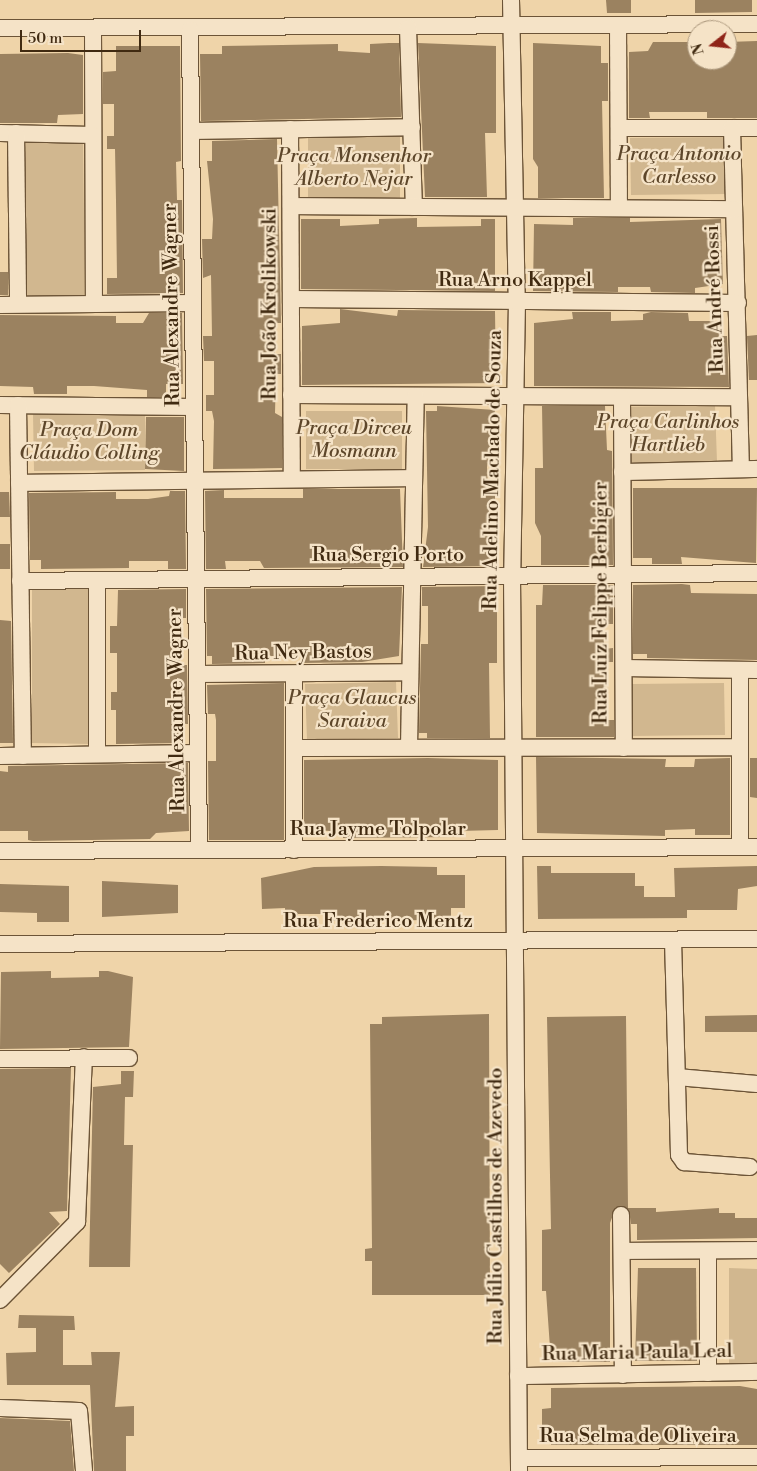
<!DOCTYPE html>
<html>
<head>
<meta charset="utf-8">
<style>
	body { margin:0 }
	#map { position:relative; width:757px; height:1471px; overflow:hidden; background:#efd4a9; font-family:"Libre Bodoni",serif }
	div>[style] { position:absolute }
	.green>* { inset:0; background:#d1b78f }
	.building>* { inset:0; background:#9b8260 }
	.roads { filter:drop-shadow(1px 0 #6c5437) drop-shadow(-1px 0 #6c5437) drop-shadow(0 1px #6c5437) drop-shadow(0 -1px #6c5437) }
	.minor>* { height:16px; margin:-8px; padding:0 8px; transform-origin:8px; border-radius:8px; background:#f5e3c7 }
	span { translate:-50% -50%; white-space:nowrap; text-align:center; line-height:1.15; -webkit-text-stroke:4.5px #f5e3c7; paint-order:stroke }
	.park-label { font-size:20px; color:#5d462a; font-style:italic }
	.street-label { font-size:20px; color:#402a11 }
	.north { position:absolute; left:687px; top:20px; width:50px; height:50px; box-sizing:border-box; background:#f5e3c7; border:1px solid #ad997e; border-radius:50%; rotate:254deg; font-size:14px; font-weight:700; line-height:20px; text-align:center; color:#402a11 }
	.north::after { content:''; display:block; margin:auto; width:18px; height:22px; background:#8f2418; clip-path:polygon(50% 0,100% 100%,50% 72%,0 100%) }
	.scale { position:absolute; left:20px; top:30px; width:121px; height:22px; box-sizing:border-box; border:2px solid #402a11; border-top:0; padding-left:6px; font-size:15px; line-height:18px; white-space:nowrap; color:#402a11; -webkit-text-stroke:4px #f5e3c7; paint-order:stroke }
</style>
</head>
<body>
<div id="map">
	<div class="green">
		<i style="clip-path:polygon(308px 137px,400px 137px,400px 198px,308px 198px)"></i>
		<i style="clip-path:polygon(727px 137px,728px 194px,631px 195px,630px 138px)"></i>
		<i style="clip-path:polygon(83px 142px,85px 297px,26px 298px,23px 143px)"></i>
		<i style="clip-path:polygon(715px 405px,717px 462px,621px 463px,620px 407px)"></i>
		<i style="clip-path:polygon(306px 411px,402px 411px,402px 469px,306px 469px)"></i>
		<i style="clip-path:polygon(145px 412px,145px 470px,34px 471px,33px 413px)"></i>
		<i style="clip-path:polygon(32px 589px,89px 589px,89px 744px,32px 743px)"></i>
		<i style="clip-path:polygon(396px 682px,398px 738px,307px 740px,305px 684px)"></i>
		<i style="clip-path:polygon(724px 683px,725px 735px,632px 736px,632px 684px)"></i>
		<i style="clip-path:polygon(729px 1268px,757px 1269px,757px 1363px,729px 1363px)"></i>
	</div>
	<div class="building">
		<i style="clip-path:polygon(606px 0,631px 0,631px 13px,607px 13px)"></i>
		<i style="clip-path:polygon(695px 0,752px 0,752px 12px,695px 13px)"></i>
		<i style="clip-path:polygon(757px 41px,757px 118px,707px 118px,707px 112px,649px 112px,650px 118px,629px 118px,629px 52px,648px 51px,653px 42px,695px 42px,697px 60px,727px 60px,727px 42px)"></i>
		<i style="clip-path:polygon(389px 43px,399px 43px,401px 117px,201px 121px,200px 54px,222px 54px,222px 46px,338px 44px,338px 51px,370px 53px,370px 44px)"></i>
		<i style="clip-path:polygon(418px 43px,496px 46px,496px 133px,485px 133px,487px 197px,425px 197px)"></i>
		<i style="clip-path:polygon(533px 43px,601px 46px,601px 63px,608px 63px,608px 101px,602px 101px,604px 198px,538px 198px,538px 167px,533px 159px)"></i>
		<i style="clip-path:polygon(116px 46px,180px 46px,181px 161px,176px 162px,177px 200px,182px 200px,183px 293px,107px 294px,107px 278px,117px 278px,116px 201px,115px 149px,107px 149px,107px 136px,114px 136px,114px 104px,103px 104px,103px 72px,116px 71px)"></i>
		<i style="clip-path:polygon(68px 53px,83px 55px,83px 114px,58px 115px,57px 123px,0 123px,0 54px)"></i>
		<i style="clip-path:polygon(277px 139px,281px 323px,275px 323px,275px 354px,281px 354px,281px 374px,276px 374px,275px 413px,282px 417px,282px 468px,213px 469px,214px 421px,212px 411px,206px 411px,206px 395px,214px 395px,214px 361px,204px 361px,203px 336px,212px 336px,211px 275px,203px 278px,202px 239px,212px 239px,213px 219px,207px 161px,212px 161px,212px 141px)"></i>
		<i style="clip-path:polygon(417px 218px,417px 227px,481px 226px,481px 219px,495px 219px,495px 291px,301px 289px,301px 219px,340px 219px,340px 226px,379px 224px,379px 219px)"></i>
		<i style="clip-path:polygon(573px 218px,630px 218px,630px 222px,721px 219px,723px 284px,695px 288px,695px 293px,651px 292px,650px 287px,618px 287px,618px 292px,533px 291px,534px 224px,573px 225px)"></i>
		<i style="clip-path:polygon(0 272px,8px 272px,8px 295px,0 295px)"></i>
		<i style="clip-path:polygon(340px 309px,397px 316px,398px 310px,495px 311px,496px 383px,302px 385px,302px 326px,340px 323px)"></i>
		<i style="clip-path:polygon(572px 312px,611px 312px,611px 321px,643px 320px,643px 314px,651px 312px,688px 313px,689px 321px,723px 321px,723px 336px,727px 336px,729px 387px,534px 386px,534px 323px,573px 319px)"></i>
		<i style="clip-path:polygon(149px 313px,182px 313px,183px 384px,166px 384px,166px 397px,147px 397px,147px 390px,94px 386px,67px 386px,67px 394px,34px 394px,33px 387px,0 386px,0 315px,116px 316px,116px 323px,143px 323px)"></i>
		<i style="clip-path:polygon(757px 335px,757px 380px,749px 380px,747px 336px)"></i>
		<i style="clip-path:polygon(437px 406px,495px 410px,487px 467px,488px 489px,495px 489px,495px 508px,489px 508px,489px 549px,496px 549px,496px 566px,423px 567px,428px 527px,426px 411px,437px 411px)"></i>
		<i style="clip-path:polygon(542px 406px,605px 406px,607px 450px,612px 451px,613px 565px,541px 565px,541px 536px,535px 523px,535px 468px,543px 468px)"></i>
		<i style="clip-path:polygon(146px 417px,184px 417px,184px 471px,145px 469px)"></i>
		<i style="clip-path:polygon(633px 488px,757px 488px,756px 563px,681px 557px,682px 564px,652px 564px,652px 558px,633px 558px)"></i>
		<i style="clip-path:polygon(303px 489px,400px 489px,403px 567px,264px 568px,260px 561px,225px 561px,226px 569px,206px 569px,205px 491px,224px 490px,224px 498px,303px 498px)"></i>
		<i style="clip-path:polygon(170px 491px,185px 491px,186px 569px,168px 569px,168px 561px,129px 561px,129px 568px,41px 569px,41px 560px,30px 560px,29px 493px,116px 492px,116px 499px,148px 499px,169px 496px)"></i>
		<i style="clip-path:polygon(0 492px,9px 492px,10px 517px,0 517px)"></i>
		<i style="clip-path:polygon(0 544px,10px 544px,10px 569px,0 569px)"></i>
		<i style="clip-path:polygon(682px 584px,690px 585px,691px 593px,757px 594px,757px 660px,647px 658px,647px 654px,633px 654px,633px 585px)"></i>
		<i style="clip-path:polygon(543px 585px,613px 585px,613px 624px,604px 624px,604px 649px,613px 648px,613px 662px,606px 662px,606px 720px,614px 720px,614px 737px,536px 737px,536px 605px,542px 605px)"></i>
		<i style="clip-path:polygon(497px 586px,497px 663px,489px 663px,490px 738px,427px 738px,427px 733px,419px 733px,421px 644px,428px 644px,428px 606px,422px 606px,422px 587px)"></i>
		<i style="clip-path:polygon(402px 587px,399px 656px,362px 662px,303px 663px,303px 656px,265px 656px,265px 663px,212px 664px,212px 656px,207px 656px,206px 589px)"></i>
		<i style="clip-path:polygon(186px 589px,186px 618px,180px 618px,180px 665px,187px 665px,188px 724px,179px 724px,179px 743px,116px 744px,116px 710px,111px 710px,111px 692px,117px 692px,117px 653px,110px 653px,110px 626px,117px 626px,118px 590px)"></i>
		<i style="clip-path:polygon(0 620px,11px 621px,13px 743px,0 743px)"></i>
		<i style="clip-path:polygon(284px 683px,284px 840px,209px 840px,208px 761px,216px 761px,216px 720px,215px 714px,208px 714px,207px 685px)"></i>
		<i style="clip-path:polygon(536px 757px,666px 759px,665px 767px,694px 767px,695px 759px,730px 758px,730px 835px,695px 835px,695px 829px,665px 830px,665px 836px,537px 833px)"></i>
		<i style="clip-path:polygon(428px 758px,498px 760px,498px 830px,459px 831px,459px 837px,343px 838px,343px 832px,304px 829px,304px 760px)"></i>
		<i style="clip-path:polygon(750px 758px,757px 758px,757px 798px,750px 797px)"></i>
		<i style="clip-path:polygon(188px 763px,189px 831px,156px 833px,150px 839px,33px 841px,28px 840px,28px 831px,0 831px,0 771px,8px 772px,8px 766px)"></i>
		<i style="clip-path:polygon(381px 866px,437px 867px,437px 875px,465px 875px,465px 908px,451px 908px,451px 919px,390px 921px,325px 921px,325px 914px,298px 914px,298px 919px,285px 920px,285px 908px,262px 909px,261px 878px,314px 867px)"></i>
		<i style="clip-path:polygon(537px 866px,551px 866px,551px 873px,635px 873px,635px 886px,644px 886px,644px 897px,675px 897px,674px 868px,757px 866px,757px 886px,738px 889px,737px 910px,687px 910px,687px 918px,538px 919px)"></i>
		<i style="clip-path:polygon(102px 881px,178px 885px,178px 913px,102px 917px)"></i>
		<i style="clip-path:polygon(0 884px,69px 886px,69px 922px,37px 922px,37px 913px,0 912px)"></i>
		<i style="clip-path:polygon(51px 971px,51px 978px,99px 977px,99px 971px,108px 971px,133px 977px,129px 1047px,0 1049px,1px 972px)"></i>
		<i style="clip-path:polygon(489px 1014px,490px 1295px,372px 1295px,372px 1261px,365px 1261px,365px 1249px,372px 1248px,370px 1024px,382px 1024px,382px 1017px)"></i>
		<i style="clip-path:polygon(757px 1015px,757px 1032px,705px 1032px,705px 1016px)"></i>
		<i style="clip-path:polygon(626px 1016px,628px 1208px,656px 1208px,656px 1212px,719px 1208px,719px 1213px,735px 1213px,735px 1218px,757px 1218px,757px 1238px,637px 1240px,637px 1224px,631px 1224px,629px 1210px,616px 1207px,610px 1223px,610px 1362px,551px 1362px,546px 1291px,542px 1291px,542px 1230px,551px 1229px,547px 1017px)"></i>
		<i style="clip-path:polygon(71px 1068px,67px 1211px,49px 1212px,60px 1224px,9px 1273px,0 1264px,0 1069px)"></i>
		<i style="clip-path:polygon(121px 1071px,134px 1071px,133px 1097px,125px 1097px,124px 1145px,133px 1145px,130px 1267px,89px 1267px,93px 1087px,121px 1084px)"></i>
		<i style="clip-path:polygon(638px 1268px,696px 1268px,697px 1361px,635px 1361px)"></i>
		<i style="clip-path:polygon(19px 1315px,74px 1316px,75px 1330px,63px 1330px,63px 1365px,92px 1365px,91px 1352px,120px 1352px,115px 1407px,134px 1406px,134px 1436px,126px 1436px,126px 1471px,94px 1471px,90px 1385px,7px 1385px,6px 1353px,36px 1352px,36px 1328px,18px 1328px)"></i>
		<i style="clip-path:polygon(740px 1386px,757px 1389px,757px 1445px,551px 1445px,551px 1429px,542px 1429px,542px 1409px,551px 1408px,551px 1388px)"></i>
		<i style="clip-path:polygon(0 1418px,70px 1421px,74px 1471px,0 1471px)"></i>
	</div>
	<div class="roads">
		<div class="minor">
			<i style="left:511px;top:0;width:301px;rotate:88.9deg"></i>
			<i style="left:517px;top:301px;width:275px;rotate:91deg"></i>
			<i style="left:512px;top:576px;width:895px;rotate:89.55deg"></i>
			<i style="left:618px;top:26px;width:181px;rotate:89.7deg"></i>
			<i style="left:0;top:28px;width:757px;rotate:-0.3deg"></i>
			<i style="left:408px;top:28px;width:179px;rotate:88.1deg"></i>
			<i style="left:93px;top:29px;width:275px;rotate:89.8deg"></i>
			<i style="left:190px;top:30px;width:820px;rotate:89.37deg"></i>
			<i style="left:619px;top:128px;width:138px"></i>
			<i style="left:732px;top:128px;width:341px;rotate:88.5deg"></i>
			<i style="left:290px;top:129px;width:350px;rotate:89.7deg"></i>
			<i style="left:191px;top:131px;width:221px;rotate:-1deg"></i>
			<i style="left:0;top:133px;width:93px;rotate:1.2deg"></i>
			<i style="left:16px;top:133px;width:171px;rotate:89.3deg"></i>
			<i style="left:291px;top:206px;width:443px;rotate:0.4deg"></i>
			<i style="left:291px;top:299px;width:447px;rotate:0.5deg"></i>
			<i style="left:0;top:305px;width:193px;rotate:-0.6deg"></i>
			<i style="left:291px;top:395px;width:448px;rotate:0.3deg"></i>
			<i style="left:622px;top:398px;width:350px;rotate:89.7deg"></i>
			<i style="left:0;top:405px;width:194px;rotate:0.6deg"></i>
			<i style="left:18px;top:405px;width:351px;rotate:89.2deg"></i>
			<i style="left:622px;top:472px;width:135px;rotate:-1.3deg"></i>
			<i style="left:19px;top:483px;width:393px;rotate:-0.7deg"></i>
			<i style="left:97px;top:580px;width:174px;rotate:90deg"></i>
			<i style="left:20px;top:581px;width:737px;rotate:-0.62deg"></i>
			<i style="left:624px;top:668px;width:133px;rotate:0.9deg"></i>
			<i style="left:740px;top:670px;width:177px;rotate:90deg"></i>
			<i style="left:197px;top:674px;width:213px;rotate:-0.5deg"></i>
			<i style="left:409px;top:747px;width:351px;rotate:-88.9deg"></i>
			<i style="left:294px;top:748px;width:445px;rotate:-0.1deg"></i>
			<i style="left:0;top:756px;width:198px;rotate:-0.9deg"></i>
			<i style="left:294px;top:850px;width:175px;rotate:-90deg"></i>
			<i style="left:0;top:851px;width:757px;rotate:-0.3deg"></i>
			<i style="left:673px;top:940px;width:215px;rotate:88.4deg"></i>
			<i style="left:679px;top:1155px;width:9px;rotate:54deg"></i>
			<i style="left:684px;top:1162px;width:66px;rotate:4.3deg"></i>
			<i style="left:0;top:944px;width:757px;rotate:-0.38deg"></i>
			<i style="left:0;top:1059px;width:129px;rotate:-0.4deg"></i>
			<i style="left:677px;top:1077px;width:80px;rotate:5deg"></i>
			<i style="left:621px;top:1215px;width:160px;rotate:89.3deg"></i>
			<i style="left:622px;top:1251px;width:135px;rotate:-0.4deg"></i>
			<i style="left:0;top:1300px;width:110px;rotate:-45.4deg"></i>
			<i style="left:77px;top:1222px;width:165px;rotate:-87.6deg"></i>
			<i style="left:708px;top:1373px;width:122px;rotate:-90deg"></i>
			<i style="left:518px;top:1376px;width:239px;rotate:-1deg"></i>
			<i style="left:0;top:1408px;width:79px;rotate:2.2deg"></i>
			<i style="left:79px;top:1411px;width:60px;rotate:85.2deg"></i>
			<i style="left:519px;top:1458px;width:238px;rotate:-0.2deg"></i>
		</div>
	</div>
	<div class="park-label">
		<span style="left:679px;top:166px">Praça Antonio<br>Carlesso</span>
		<span style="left:354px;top:168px">Praça Monsenhor<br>Alberto Nejar</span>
		<span style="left:668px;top:434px">Praça Carlinhos<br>Hartlieb</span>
		<span style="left:354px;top:440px">Praça Dirceu<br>Mosmann</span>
		<span style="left:89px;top:442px">Praça Dom<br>Cláudio Colling</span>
		<span style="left:352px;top:710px">Praça Glaucus<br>Saraiva</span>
	</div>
	<div class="street-label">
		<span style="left:515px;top:280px">Rua Arno Kappel</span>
		<span style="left:715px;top:299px;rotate:-92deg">Rua André Rossi</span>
		<span style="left:270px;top:304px;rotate:-90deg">Rua João Krolikowski</span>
		<span style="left:172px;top:305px;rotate:-91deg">Rua Alexandre Wagner</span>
		<span style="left:493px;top:470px;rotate:-89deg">Rua Adelino Machado de Souza</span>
		<span style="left:388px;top:555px">Rua Sergio Porto</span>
		<span style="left:601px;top:603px;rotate:-90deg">Rua Luiz Felippe Berbigier</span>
		<span style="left:303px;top:653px;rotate:-1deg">Rua Ney Bastos</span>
		<span style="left:177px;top:710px;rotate:-91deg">Rua Alexandre Wagner</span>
		<span style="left:378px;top:829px">Rua Jayme Tolpolar</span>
		<span style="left:378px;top:921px">Rua Frederico Mentz</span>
		<span style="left:496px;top:1206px;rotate:-90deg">Rua Júlio Castilhos de Azevedo</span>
		<span style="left:637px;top:1353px;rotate:-1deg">Rua Maria Paula Leal</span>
		<span style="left:638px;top:1436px">Rua Selma de Oliveira</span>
	</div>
	<div class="north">N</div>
	<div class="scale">50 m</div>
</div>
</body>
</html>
